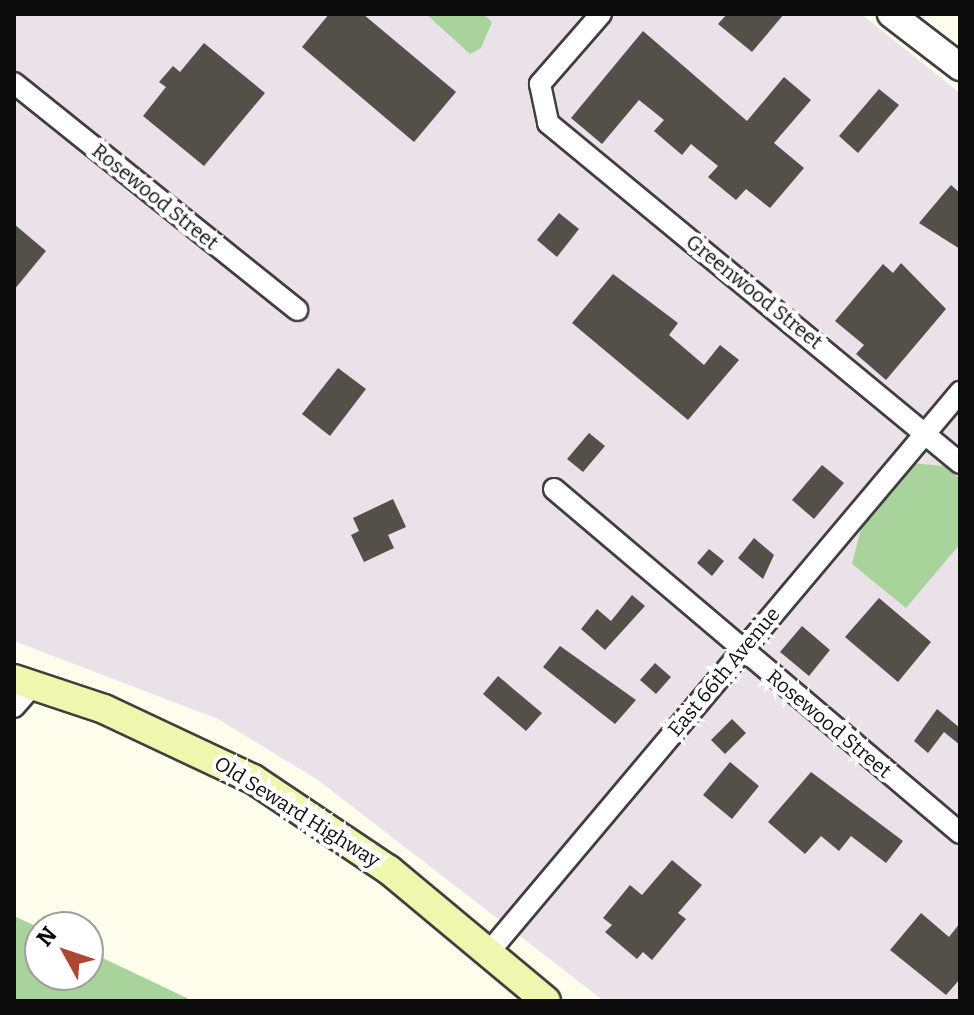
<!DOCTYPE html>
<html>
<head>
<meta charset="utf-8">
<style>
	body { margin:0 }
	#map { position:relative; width:974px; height:1015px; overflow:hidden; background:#fdfdec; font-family:Bitter,serif }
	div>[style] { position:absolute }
	.industrial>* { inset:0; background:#eae1e9 }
	.forest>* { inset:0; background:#a8d39b }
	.building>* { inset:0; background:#534f49 }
	.roads { filter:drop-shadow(2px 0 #3f3f3f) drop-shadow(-2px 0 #3f3f3f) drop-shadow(0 2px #3f3f3f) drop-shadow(0 -2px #3f3f3f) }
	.minor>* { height:20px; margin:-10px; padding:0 10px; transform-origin:10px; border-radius:10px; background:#fff }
	.tertiary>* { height:26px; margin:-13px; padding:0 13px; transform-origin:13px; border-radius:13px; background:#fff }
	.secondary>* { height:28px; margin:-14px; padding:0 14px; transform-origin:14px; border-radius:14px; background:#eff7ae }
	span { translate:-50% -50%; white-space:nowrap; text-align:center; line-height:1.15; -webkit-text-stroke:8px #fff; paint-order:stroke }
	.street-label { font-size:20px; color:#0c0c0c }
	.frame { position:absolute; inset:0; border:16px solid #0c0c0c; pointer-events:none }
	.north { position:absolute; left:24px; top:911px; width:80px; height:80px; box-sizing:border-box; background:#fff; border:2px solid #9e9e9e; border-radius:50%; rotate:310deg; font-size:22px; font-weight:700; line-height:32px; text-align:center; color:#0c0c0c }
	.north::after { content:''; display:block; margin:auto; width:28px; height:36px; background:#ad4732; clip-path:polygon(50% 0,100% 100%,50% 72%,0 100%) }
</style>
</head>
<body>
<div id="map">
	<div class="industrial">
		<i style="clip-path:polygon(14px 14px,861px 14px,960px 93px,960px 1001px,604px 1001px,318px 780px,218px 719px,14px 641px)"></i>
	</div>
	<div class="forest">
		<i style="clip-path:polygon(426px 14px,483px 14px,492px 22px,481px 48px,470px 54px)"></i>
		<i style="clip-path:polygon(910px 463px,944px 466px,960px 479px,960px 544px,906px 608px,852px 564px,863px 521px)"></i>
		<i style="clip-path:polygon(16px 917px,40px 928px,40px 975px,88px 975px,88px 951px,193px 1001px,14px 1001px)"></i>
	</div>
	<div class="building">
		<i style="clip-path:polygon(329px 14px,363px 14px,456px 92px,414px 142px,302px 47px)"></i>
		<i style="clip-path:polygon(727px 14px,784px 14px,752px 52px,718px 24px)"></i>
		<i style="clip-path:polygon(643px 31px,747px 121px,784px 77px,811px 100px,774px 143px,804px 168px,770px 208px,746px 189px,736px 200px,708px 177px,718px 166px,691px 144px,682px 155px,654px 131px,664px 120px,639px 100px,602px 144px,571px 118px)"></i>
		<i style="clip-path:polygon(204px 43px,265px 93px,204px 166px,143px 116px,166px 87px,159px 82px,173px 66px,180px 72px)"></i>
		<i style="clip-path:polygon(879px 89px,899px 105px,858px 153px,839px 136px)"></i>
		<i style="clip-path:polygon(951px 185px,960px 193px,960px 249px,919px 223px)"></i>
		<i style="clip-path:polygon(559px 213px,579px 229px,557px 257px,537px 240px)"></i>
		<i style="clip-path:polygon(14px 224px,46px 251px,14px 290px)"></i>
		<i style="clip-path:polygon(901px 263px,946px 309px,886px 380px,856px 354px,864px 345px,835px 321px,883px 264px,893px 273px)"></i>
		<i style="clip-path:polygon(613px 274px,678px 323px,669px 335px,704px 365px,720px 345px,739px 360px,688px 420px,572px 323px)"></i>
		<i style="clip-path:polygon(338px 368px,366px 389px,330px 436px,302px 414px)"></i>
		<i style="clip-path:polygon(589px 433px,605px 446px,583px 472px,567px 459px)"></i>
		<i style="clip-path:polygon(822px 465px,844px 483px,814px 519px,792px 500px)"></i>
		<i style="clip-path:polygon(393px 499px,406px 527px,388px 535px,394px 548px,364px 562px,351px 535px,359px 531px,353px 518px)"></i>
		<i style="clip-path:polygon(754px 538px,774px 555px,763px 579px,738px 558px)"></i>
		<i style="clip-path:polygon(709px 549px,724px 561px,712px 576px,697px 563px)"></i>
		<i style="clip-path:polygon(632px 595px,645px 606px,605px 650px,581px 629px,597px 609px,611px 621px)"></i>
		<i style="clip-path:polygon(879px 598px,931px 642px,898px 682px,845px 637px)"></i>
		<i style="clip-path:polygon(802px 626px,830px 650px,809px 676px,780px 652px)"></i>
		<i style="clip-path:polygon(560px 646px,636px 700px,615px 724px,543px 667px)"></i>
		<i style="clip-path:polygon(655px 663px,671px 677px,656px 694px,640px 680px)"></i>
		<i style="clip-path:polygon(498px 676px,542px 713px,526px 731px,483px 694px)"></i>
		<i style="clip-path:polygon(937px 709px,960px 728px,960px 745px,944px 732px,928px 753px,914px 741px)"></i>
		<i style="clip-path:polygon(732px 719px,746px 733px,725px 754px,711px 740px)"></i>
		<i style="clip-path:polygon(730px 762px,759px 786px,732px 819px,703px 795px)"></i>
		<i style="clip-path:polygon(811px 772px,903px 841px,886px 863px,851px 836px,839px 851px,821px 836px,805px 854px,768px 822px)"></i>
		<i style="clip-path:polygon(672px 860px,702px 885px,678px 913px,686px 919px,652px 960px,643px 952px,637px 959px,605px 932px,612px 925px,603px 918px,630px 885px,642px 895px)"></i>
		<i style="clip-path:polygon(921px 913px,949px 937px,960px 923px,960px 979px,946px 995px,890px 950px)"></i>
	</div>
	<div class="roads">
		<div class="minor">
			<i style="left:601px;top:14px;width:93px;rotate:131.1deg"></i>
			<i style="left:540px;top:84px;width:40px;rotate:78deg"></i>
			<i style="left:548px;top:123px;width:534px;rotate:39.53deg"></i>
			<i style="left:14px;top:83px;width:363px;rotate:38.7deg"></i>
			<i style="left:554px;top:489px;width:532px;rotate:40.27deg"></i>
			<i style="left:14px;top:707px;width:29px;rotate:-49deg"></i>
			<i style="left:489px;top:952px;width:732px;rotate:-49.93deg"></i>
		</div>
		<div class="tertiary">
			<i style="left:891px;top:14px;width:87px;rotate:37.5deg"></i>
		</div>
		<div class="secondary">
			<i style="left:14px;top:679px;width:95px;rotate:18.4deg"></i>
			<i style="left:104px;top:709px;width:165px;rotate:25.2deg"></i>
			<i style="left:253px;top:779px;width:164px;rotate:33.8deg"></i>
			<i style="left:389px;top:870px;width:204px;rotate:39.8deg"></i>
		</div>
	</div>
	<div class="street-label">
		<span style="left:155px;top:197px;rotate:39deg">Rosewood Street</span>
		<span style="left:754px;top:292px;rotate:39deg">Greenwood Street</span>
		<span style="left:724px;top:672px;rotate:-50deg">East 66th Avenue</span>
		<span style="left:829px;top:724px;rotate:40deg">Rosewood Street</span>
		<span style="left:297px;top:812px;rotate:32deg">Old Seward Highway</span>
	</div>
	<div class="frame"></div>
	<div class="north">N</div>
</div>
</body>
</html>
